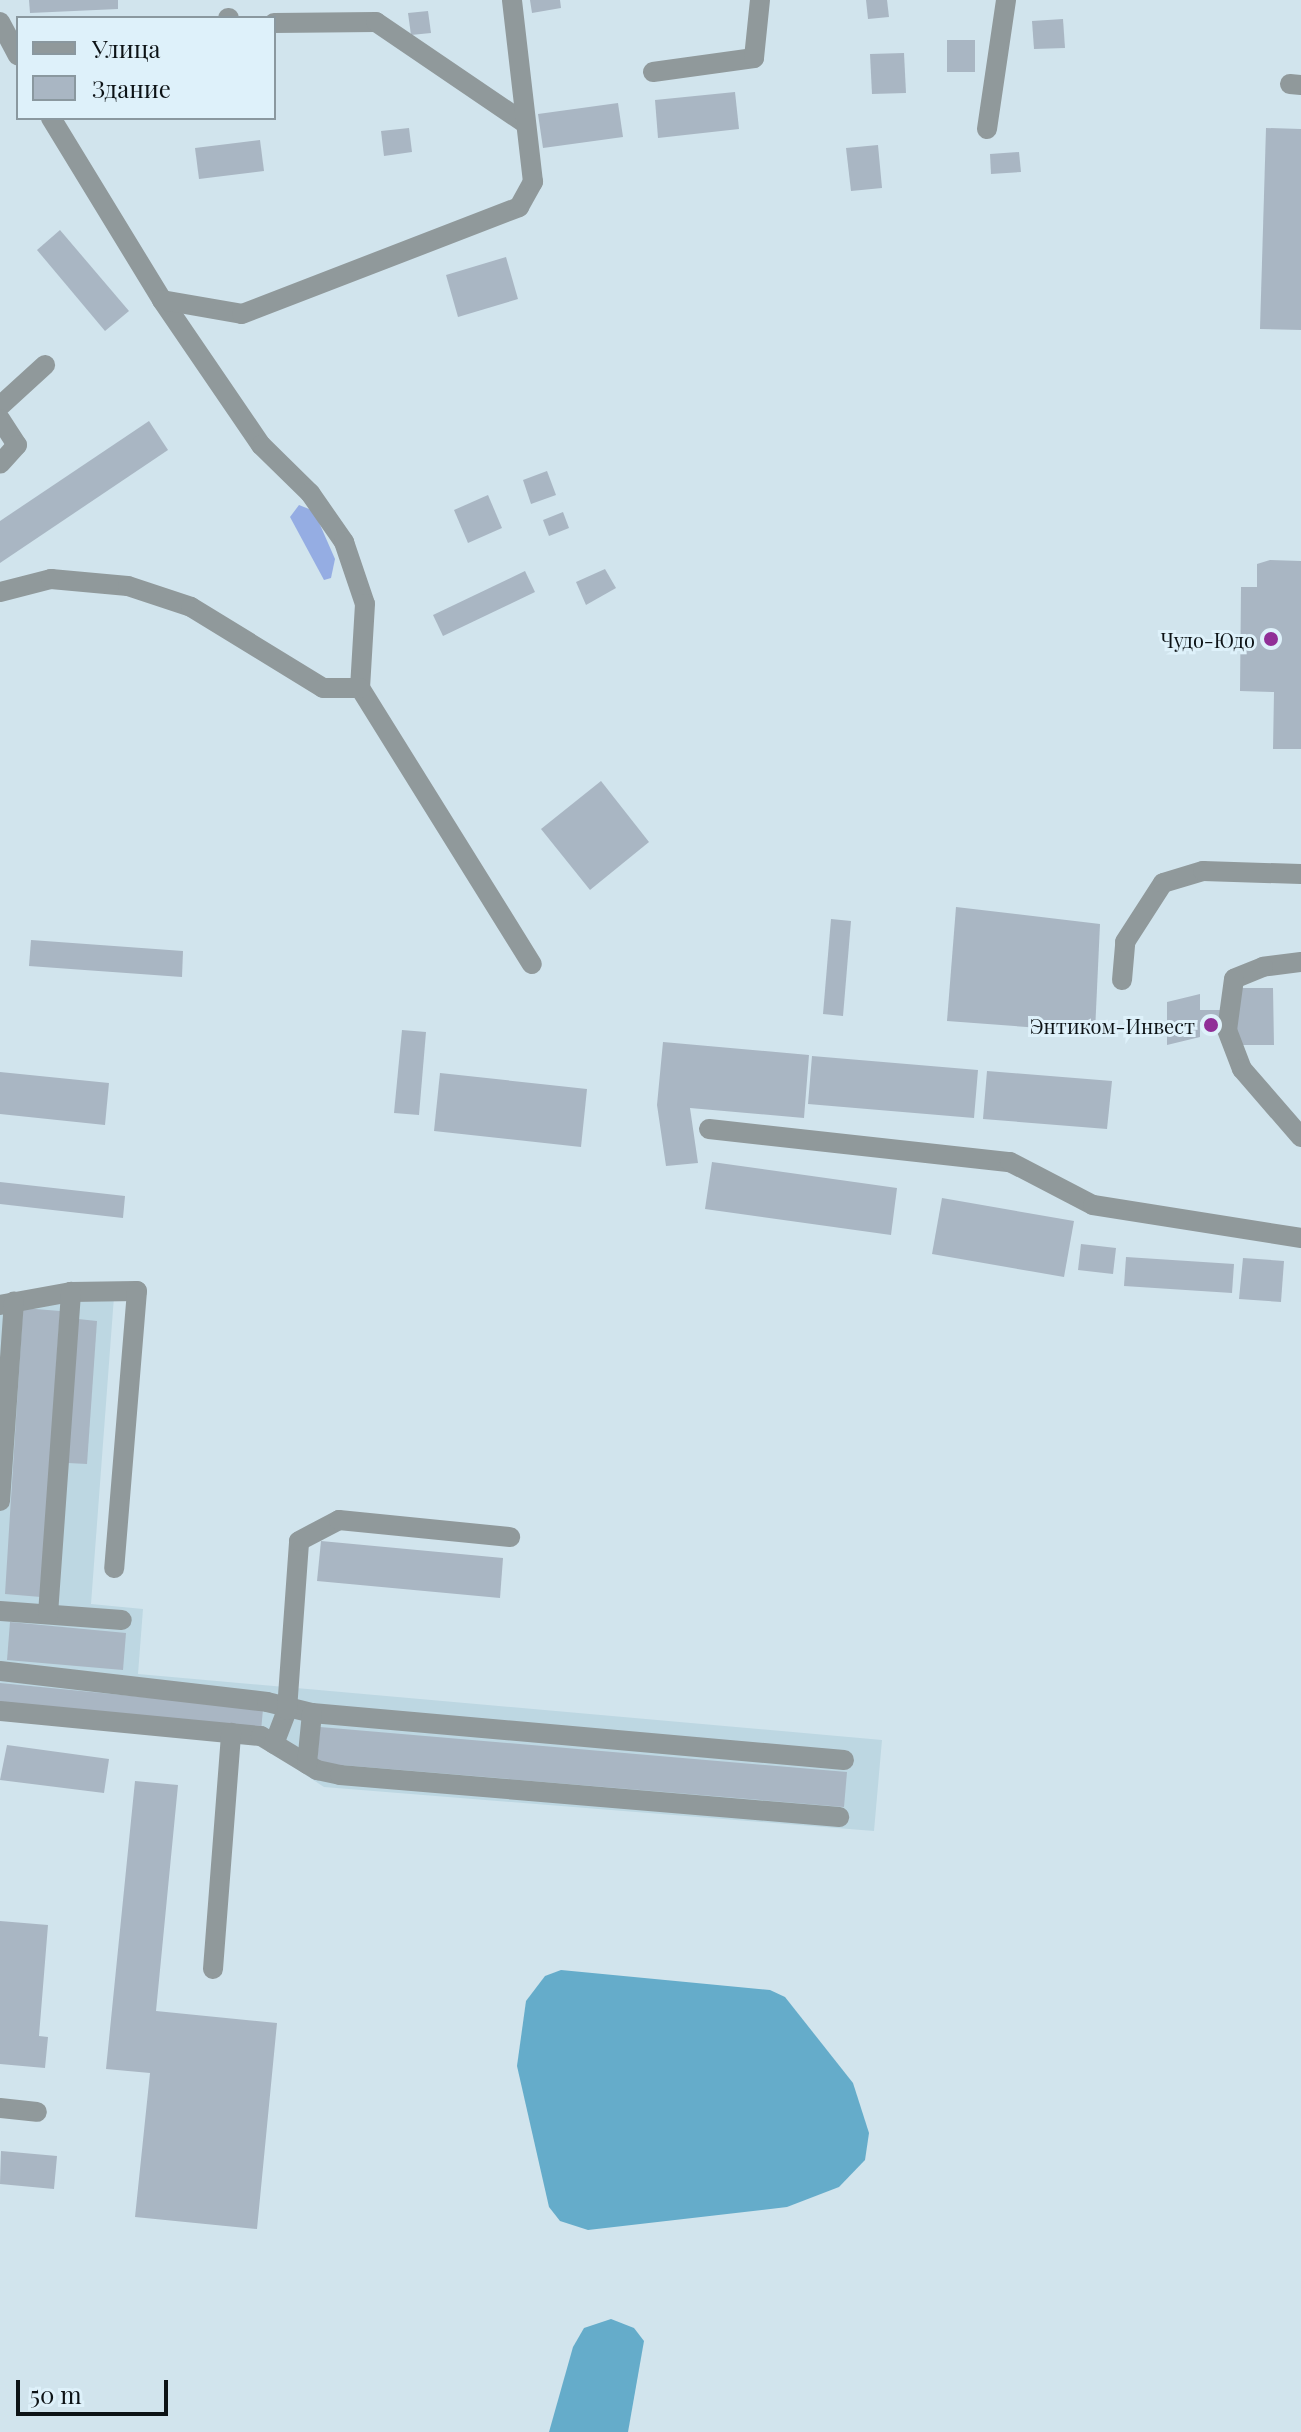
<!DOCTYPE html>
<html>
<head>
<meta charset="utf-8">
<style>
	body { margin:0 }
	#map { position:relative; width:1301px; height:2432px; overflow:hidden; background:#d1e4ed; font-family:"Playfair Display",serif }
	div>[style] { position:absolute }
	.built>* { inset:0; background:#bdd7e2 }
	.forest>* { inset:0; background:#65acca }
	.water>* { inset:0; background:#95ade3 }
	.building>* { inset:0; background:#a9b6c3 }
	.minor>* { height:20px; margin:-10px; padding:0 10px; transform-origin:10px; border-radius:10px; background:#90999b }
	.dots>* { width:22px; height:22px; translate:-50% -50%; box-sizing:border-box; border:4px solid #def1fa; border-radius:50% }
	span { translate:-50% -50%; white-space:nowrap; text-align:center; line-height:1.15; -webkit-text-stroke:6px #def1fa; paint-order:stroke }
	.poi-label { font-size:20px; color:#0d1316 }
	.right { translate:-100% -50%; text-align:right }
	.legend { position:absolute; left:16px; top:16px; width:260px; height:104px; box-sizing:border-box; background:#def1fa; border:2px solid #8a989f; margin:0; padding:10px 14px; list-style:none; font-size:24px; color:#0d1316 }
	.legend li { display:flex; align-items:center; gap:16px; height:40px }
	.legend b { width:40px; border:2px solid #8a989f }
	.scale { position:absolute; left:16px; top:2380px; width:152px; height:36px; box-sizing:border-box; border:4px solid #0d1316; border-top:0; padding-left:10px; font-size:24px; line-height:28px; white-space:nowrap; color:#0d1316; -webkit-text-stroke:6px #def1fa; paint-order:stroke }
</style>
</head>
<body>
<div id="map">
	<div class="built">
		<i style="clip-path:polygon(115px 1283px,91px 1604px,143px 1609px,138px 1674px,882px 1740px,874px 1831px,324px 1787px,254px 1741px,0 1716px,0 1299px)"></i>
	</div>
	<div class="forest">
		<i style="clip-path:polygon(561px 1970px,770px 1990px,785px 1997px,853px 2083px,869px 2133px,865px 2160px,839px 2187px,787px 2207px,588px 2230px,560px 2221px,549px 2207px,517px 2066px,526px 2001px,545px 1976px)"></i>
		<i style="clip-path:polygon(611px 2319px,634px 2328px,644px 2341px,628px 2432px,549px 2432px,573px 2347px,584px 2328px)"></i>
	</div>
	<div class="water">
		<i style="clip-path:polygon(299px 505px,314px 511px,335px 559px,331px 578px,324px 580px,290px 517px)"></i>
	</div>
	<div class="building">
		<i style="clip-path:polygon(29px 0,118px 0,118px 9px,30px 13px)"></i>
		<i style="clip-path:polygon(530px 0,560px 0,561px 8px,532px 13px)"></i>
		<i style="clip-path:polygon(866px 0,887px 0,889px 17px,868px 19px)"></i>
		<i style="clip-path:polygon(428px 11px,431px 33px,411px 35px,408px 13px)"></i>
		<i style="clip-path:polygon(1063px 19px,1065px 48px,1034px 49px,1032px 21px)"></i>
		<i style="clip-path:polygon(947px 40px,975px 40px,975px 72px,947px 72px)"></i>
		<i style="clip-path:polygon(904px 53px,906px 93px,872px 94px,870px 54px)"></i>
		<i style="clip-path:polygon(735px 92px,739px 129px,658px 138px,655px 100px)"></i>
		<i style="clip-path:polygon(618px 103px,623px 137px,543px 148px,538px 114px)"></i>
		<i style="clip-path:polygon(409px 128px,412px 152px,384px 156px,381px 131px)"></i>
		<i style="clip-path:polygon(1266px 128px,1301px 129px,1301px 330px,1260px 329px)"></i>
		<i style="clip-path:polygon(260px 140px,264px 171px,199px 179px,195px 148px)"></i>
		<i style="clip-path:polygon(878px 145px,882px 188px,851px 191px,846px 148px)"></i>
		<i style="clip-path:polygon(1019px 152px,1021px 172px,991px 174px,990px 154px)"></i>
		<i style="clip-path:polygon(60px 230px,129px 311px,105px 331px,37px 250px)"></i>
		<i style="clip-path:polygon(506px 257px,518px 299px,458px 317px,446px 275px)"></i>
		<i style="clip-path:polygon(149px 421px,168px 450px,0 563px,0 521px)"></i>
		<i style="clip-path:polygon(547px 471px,556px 495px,531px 504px,523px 480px)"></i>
		<i style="clip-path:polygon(488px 495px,502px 528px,468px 543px,454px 510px)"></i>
		<i style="clip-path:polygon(563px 512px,569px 528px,549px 536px,543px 520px)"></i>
		<i style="clip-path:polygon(1270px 560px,1301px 561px,1301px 749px,1273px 749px,1274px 692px,1240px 691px,1241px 587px,1257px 587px,1257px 564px)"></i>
		<i style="clip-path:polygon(605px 569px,616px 588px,586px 605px,576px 582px)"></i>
		<i style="clip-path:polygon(525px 571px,535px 592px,443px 636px,433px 615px)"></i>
		<i style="clip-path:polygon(601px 781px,649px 842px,590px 890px,541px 829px)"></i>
		<i style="clip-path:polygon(956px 907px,1100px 924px,1095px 1032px,947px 1021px)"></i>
		<i style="clip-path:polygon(831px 919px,851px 921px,843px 1016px,823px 1014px)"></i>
		<i style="clip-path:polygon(31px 940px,183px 951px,182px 977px,29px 966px)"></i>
		<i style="clip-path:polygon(1235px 988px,1273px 988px,1274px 1045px,1235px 1045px,1235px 1022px,1200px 1022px,1200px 1037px,1167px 1045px,1167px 1002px,1200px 994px,1200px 1010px,1234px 1010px)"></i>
		<i style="clip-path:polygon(402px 1030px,426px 1032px,419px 1115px,394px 1113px)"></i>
		<i style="clip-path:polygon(663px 1042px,809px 1055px,804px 1118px,690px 1108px,698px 1163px,666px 1166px,657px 1105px)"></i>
		<i style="clip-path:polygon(812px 1056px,978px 1070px,974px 1118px,808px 1104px)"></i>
		<i style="clip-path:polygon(987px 1071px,1112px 1081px,1107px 1129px,983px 1119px)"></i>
		<i style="clip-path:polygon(0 1072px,109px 1083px,105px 1125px,0 1114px)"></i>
		<i style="clip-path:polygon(440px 1073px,587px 1089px,581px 1147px,434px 1131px)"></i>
		<i style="clip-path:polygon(712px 1162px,897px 1188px,891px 1235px,705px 1209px)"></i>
		<i style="clip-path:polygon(0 1182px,125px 1196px,123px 1218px,0 1204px)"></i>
		<i style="clip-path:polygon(942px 1198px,1074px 1221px,1064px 1277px,932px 1254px)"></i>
		<i style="clip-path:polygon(1081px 1244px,1116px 1248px,1113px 1274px,1078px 1270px)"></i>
		<i style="clip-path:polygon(1126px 1257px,1234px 1264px,1232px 1293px,1124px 1286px)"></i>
		<i style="clip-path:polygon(1243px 1258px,1284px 1261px,1281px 1302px,1239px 1299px)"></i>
		<i style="clip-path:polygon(23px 1308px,60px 1311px,41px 1597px,5px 1594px)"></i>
		<i style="clip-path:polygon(78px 1319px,97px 1321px,87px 1464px,68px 1463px)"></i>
		<i style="clip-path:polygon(321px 1541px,503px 1558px,500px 1598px,317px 1581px)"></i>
		<i style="clip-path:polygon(10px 1622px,126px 1633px,123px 1670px,7px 1660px)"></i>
		<i style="clip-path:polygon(0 1683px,263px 1709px,261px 1731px,0 1705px)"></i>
		<i style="clip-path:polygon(320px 1727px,847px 1772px,844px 1807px,317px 1763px)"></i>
		<i style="clip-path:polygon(7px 1745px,109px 1759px,104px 1793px,0 1780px)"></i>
		<i style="clip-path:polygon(135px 1781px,178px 1785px,156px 2011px,277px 2023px,257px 2229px,135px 2217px,150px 2073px,106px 2069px)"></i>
		<i style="clip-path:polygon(0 1921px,48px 1925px,39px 2036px,48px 2037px,45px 2068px,0 2064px)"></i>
		<i style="clip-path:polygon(1px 2151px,57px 2156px,54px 2189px,0 2184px)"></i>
	</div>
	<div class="minor">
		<i style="left:228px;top:18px;width:1px"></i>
		<i style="left:0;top:22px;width:38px;rotate:62deg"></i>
		<i style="left:274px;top:23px;width:102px;rotate:-0.6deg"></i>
		<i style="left:376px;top:22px;width:181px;rotate:34.2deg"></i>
		<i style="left:653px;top:72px;width:102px;rotate:-7.9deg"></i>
		<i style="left:754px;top:58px;width:58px;rotate:-84.1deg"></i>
		<i style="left:1290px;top:84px;width:11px;rotate:5deg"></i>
		<i style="left:51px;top:118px;width:213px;rotate:58.6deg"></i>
		<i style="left:162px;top:300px;width:176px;rotate:55.7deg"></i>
		<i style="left:261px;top:445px;width:69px;rotate:44.4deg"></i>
		<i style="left:310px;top:493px;width:60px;rotate:55.2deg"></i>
		<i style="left:344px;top:542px;width:65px;rotate:71.3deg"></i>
		<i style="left:365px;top:604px;width:84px;rotate:93.4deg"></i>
		<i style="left:360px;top:688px;width:325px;rotate:58.1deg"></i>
		<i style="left:987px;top:129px;width:130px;rotate:-81.6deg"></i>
		<i style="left:162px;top:300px;width:81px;rotate:9.9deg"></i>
		<i style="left:242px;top:314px;width:297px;rotate:-21.1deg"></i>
		<i style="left:519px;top:207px;width:29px;rotate:-61deg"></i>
		<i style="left:533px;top:182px;width:183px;rotate:-96.6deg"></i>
		<i style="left:0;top:406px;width:61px;rotate:-42.3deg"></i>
		<i style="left:0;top:419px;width:31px;rotate:57deg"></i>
		<i style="left:17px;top:445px;width:25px;rotate:132deg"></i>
		<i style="left:0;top:592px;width:53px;rotate:-14.3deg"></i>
		<i style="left:51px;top:579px;width:77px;rotate:5.2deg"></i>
		<i style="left:128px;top:586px;width:66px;rotate:18.4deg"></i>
		<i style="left:191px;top:607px;width:155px;rotate:31.5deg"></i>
		<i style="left:323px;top:688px;width:37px"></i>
		<i style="left:1301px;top:962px;width:38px;rotate:173deg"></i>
		<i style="left:1263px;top:967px;width:31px;rotate:158deg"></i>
		<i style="left:1234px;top:979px;width:51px;rotate:97.8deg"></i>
		<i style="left:1227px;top:1030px;width:42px;rotate:69deg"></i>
		<i style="left:1242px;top:1069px;width:90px;rotate:49.1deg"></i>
		<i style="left:1122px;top:980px;width:38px;rotate:-85deg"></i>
		<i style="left:1125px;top:942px;width:70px;rotate:-57.2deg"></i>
		<i style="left:1163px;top:883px;width:42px;rotate:-16.7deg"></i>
		<i style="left:1203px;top:871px;width:98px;rotate:1.8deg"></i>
		<i style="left:709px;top:1129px;width:303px;rotate:6.3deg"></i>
		<i style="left:1010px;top:1162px;width:93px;rotate:27.4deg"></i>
		<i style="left:1093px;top:1205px;width:211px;rotate:9deg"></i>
		<i style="left:0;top:1305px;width:72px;rotate:-10.4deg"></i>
		<i style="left:71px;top:1292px;width:66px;rotate:-0.9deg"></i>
		<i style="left:137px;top:1291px;width:278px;rotate:94.7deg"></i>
		<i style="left:0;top:1501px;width:200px;rotate:-86deg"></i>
		<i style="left:0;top:1611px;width:122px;rotate:4.2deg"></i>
		<i style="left:48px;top:1614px;width:323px;rotate:-85.9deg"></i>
		<i style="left:0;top:1671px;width:269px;rotate:6.6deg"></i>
		<i style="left:267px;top:1702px;width:46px;rotate:13.7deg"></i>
		<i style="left:312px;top:1713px;width:534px;rotate:5.05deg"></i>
		<i style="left:0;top:1711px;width:262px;rotate:5.5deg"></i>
		<i style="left:261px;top:1736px;width:66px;rotate:31.3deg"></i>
		<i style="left:317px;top:1770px;width:24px;rotate:12deg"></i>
		<i style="left:340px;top:1775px;width:501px;rotate:4.81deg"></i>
		<i style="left:274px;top:1744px;width:36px;rotate:-69deg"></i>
		<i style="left:287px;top:1710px;width:169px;rotate:-85.9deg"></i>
		<i style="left:299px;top:1541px;width:45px;rotate:-27.7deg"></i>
		<i style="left:339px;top:1520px;width:172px;rotate:5.7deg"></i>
		<i style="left:307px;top:1764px;width:51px;rotate:-84.4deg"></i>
		<i style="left:213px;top:1969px;width:237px;rotate:-85.6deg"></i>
		<i style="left:0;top:2108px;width:37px;rotate:6deg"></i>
	</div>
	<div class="dots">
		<i style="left:1271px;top:639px;background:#902f97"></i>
		<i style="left:1211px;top:1025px;background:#902f97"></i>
	</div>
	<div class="poi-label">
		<span class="right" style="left:1255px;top:639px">Чудо-Юдо</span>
		<span class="right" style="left:1195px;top:1025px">Энтиком-Инвест</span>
	</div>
	<ul class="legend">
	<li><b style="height:10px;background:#90999b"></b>Улица</li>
	<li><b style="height:22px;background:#a9b6c3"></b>Здание</li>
	</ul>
	<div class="scale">50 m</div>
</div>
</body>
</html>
